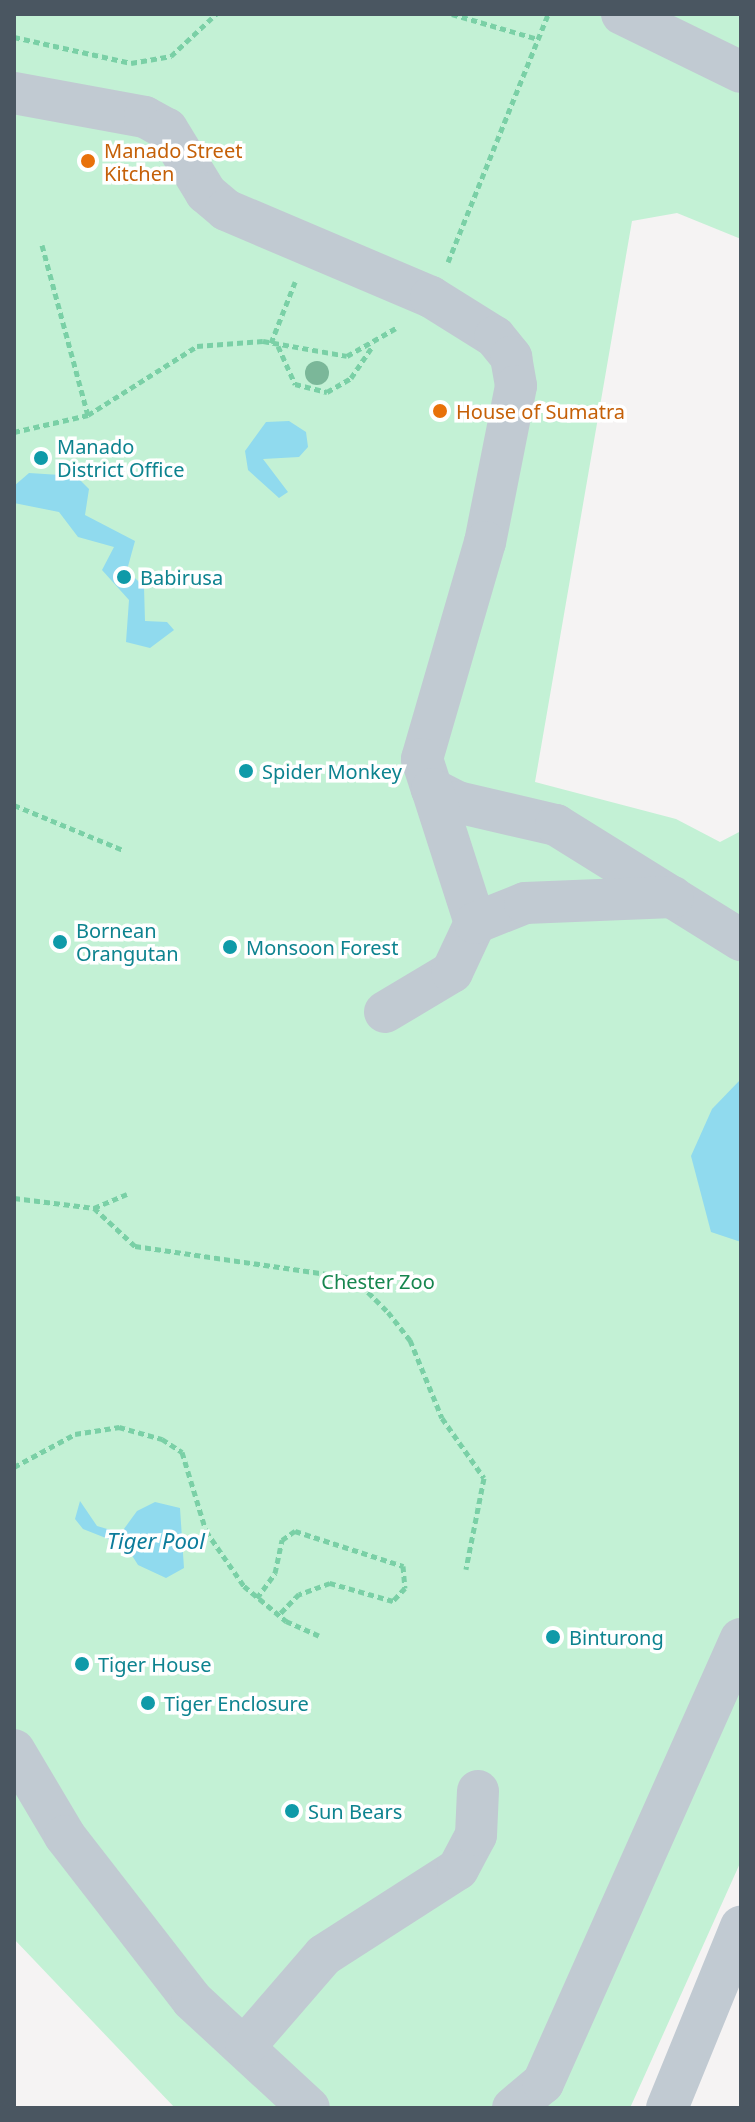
<!DOCTYPE html>
<html>
<head>
<meta charset="utf-8">
<style>
	body { margin:0 }
	#map { position:relative; width:755px; height:2122px; overflow:hidden; background:#f5f3f3; font-family:"Noto Sans",sans-serif }
	div>[style] { position:absolute }
	.green>* { inset:0; background:#c3f1d5 }
	.water>* { inset:0; background:#90daee }
	.path>* { height:5px; margin-top:-2.5px; transform-origin:0; background:repeating-linear-gradient(90deg,#7ad0a6 0 6px,transparent 0 10px) }
	.minor>* { height:42px; margin:-21px; padding:0 21px; transform-origin:21px; border-radius:21px; background:#c1cad2 }
	.trees>* { width:24px; height:24px; margin:-12px; border-radius:50%; background:#7bb799 }
	.dots>* { width:22px; height:22px; translate:-50% -50%; box-sizing:border-box; border:4px solid #fff; border-radius:50% }
	span { translate:-50% -50%; white-space:nowrap; text-align:center; line-height:1.15; -webkit-text-stroke:7px #fff; paint-order:stroke }
	.food-label { font-size:20px; color:#c56008 }
	.left { translate:0 -50%; text-align:left }
	.culture-label { font-size:20px; color:#0d838f }
	.park-label { font-size:20px; color:#17864f }
	.water-label { font-size:22px; color:#0c7c9b; font-style:italic }
	.frame { position:absolute; inset:0; border:16px solid #4a5661; pointer-events:none }
</style>
</head>
<body>
<div id="map">
	<div class="green">
		<i style="clip-path:polygon(14px 14px,741px 14px,741px 239px,677px 213px,632px 221px,535px 782px,676px 819px,720px 842px,741px 831px,741px 1861px,630px 2108px,175px 2108px,14px 1939px)"></i>
	</div>
	<div class="water">
		<i style="clip-path:polygon(289px 421px,306px 432px,308px 447px,299px 457px,263px 459px,288px 492px,279px 498px,248px 470px,245px 451px,266px 422px)"></i>
		<i style="clip-path:polygon(29px 473px,76px 476px,89px 489px,85px 515px,135px 541px,127px 570px,144px 587px,145px 621px,167px 622px,174px 630px,150px 648px,126px 642px,129px 600px,102px 570px,114px 547px,78px 537px,59px 512px,14px 503px,14px 486px)"></i>
		<i style="clip-path:polygon(741px 1079px,741px 1242px,711px 1232px,691px 1156px,712px 1109px)"></i>
		<i style="clip-path:polygon(80px 1501px,97px 1526px,121px 1533px,137px 1511px,155px 1502px,180px 1508px,184px 1568px,166px 1578px,138px 1565px,126px 1546px,83px 1529px,75px 1519px)"></i>
	</div>
	<div class="path">
		<i style="left:452px;top:14px;width:90px;rotate:16.2deg"></i>
		<i style="left:14px;top:37px;width:120px;rotate:12.5deg"></i>
		<i style="left:131px;top:63px;width:41px;rotate:-9.9deg"></i>
		<i style="left:171px;top:56px;width:62px;rotate:-43deg"></i>
		<i style="left:42px;top:245px;width:176px;rotate:74.9deg"></i>
		<i style="left:448px;top:262px;width:267px;rotate:-68deg"></i>
		<i style="left:271px;top:343px;width:66px;rotate:-68.5deg"></i>
		<i style="left:278px;top:346px;width:42px;rotate:65.9deg"></i>
		<i style="left:295px;top:384px;width:33px;rotate:14deg"></i>
		<i style="left:327px;top:392px;width:28px;rotate:-30deg"></i>
		<i style="left:351px;top:378px;width:37px;rotate:-56deg"></i>
		<i style="left:14px;top:432px;width:76px;rotate:-12.9deg"></i>
		<i style="left:88px;top:415px;width:129px;rotate:-32.3deg"></i>
		<i style="left:197px;top:346px;width:66px;rotate:-4.3deg"></i>
		<i style="left:263px;top:341px;width:85px;rotate:10.1deg"></i>
		<i style="left:347px;top:356px;width:56px;rotate:-29.7deg"></i>
		<i style="left:14px;top:805px;width:118px;rotate:22.4deg"></i>
		<i style="left:127px;top:1194px;width:36px;rotate:157deg"></i>
		<i style="left:94px;top:1208px;width:56px;rotate:42.8deg"></i>
		<i style="left:135px;top:1246px;width:221px;rotate:8.3deg"></i>
		<i style="left:354px;top:1278px;width:48px;rotate:45deg"></i>
		<i style="left:388px;top:1312px;width:36px;rotate:52deg"></i>
		<i style="left:410px;top:1340px;width:84px;rotate:67.7deg"></i>
		<i style="left:442px;top:1418px;width:73px;rotate:55deg"></i>
		<i style="left:484px;top:1478px;width:93px;rotate:101.2deg"></i>
		<i style="left:14px;top:1198px;width:81px;rotate:7.1deg"></i>
		<i style="left:14px;top:1467px;width:69px;rotate:-28.4deg"></i>
		<i style="left:75px;top:1434px;width:45px;rotate:-9deg"></i>
		<i style="left:119px;top:1427px;width:45px;rotate:15.6deg"></i>
		<i style="left:162px;top:1439px;width:24px;rotate:33deg"></i>
		<i style="left:182px;top:1452px;width:83px;rotate:73.1deg"></i>
		<i style="left:206px;top:1531px;width:67px;rotate:55.4deg"></i>
		<i style="left:244px;top:1586px;width:55px;rotate:39.8deg"></i>
		<i style="left:286px;top:1621px;width:36px;rotate:24deg"></i>
		<i style="left:257px;top:1598px;width:31px;rotate:-54deg"></i>
		<i style="left:275px;top:1573px;width:34px;rotate:-78deg"></i>
		<i style="left:282px;top:1540px;width:16px;rotate:-35deg"></i>
		<i style="left:295px;top:1531px;width:114px;rotate:18deg"></i>
		<i style="left:403px;top:1566px;width:22px;rotate:85deg"></i>
		<i style="left:405px;top:1588px;width:18px;rotate:133deg"></i>
		<i style="left:393px;top:1601px;width:66px;rotate:-164.1deg"></i>
		<i style="left:330px;top:1583px;width:33px;rotate:160deg"></i>
		<i style="left:299px;top:1594px;width:29px;rotate:134deg"></i>
	</div>
	<div class="minor">
		<i style="left:622px;top:14px;width:132px;rotate:26deg"></i>
		<i style="left:14px;top:93px;width:133px;rotate:10.4deg"></i>
		<i style="left:145px;top:117px;width:25px;rotate:29deg"></i>
		<i style="left:167px;top:129px;width:75px;rotate:58.6deg"></i>
		<i style="left:206px;top:193px;width:26px;rotate:40deg"></i>
		<i style="left:226px;top:210px;width:223px;rotate:23deg"></i>
		<i style="left:431px;top:297px;width:75px;rotate:32deg"></i>
		<i style="left:495px;top:337px;width:26px;rotate:51deg"></i>
		<i style="left:511px;top:357px;width:29px;rotate:80deg"></i>
		<i style="left:516px;top:386px;width:159px;rotate:101.2deg"></i>
		<i style="left:485px;top:542px;width:226px;rotate:106.2deg"></i>
		<i style="left:422px;top:759px;width:32px;rotate:72deg"></i>
		<i style="left:432px;top:789px;width:28px;rotate:27deg"></i>
		<i style="left:457px;top:802px;width:102px;rotate:13.1deg"></i>
		<i style="left:556px;top:825px;width:218px;rotate:31.9deg"></i>
		<i style="left:432px;top:789px;width:141px;rotate:72.2deg"></i>
		<i style="left:385px;top:1012px;width:78px;rotate:-30.8deg"></i>
		<i style="left:452px;top:972px;width:54px;rotate:-64.9deg"></i>
		<i style="left:475px;top:923px;width:54px;rotate:-21.8deg"></i>
		<i style="left:525px;top:903px;width:148px;rotate:-2.3deg"></i>
		<i style="left:14px;top:1750px;width:100px;rotate:59.3deg"></i>
		<i style="left:65px;top:1836px;width:207px;rotate:52.2deg"></i>
		<i style="left:192px;top:2000px;width:159px;rotate:42.7deg"></i>
		<i style="left:246px;top:2045px;width:119px;rotate:-49.1deg"></i>
		<i style="left:324px;top:1955px;width:159px;rotate:-32.7deg"></i>
		<i style="left:458px;top:1869px;width:38px;rotate:-62deg"></i>
		<i style="left:476px;top:1835px;width:44px;rotate:-87.4deg"></i>
		<i style="left:513px;top:2108px;width:39px;rotate:-40deg"></i>
		<i style="left:543px;top:2083px;width:486px;rotate:-66deg"></i>
		<i style="left:667px;top:2108px;width:196px;rotate:-67.8deg"></i>
	</div>
	<div class="trees">
		<i style="left:317px;top:373px"></i>
	</div>
	<div class="dots">
		<i style="left:88px;top:161px;background:#e8710a"></i>
		<i style="left:440px;top:411px;background:#e8710a"></i>
		<i style="left:41px;top:458px;background:#0f9aa8"></i>
		<i style="left:124px;top:577px;background:#0f9aa8"></i>
		<i style="left:246px;top:771px;background:#0f9aa8"></i>
		<i style="left:60px;top:942px;background:#0f9aa8"></i>
		<i style="left:230px;top:947px;background:#0f9aa8"></i>
		<i style="left:553px;top:1637px;background:#0f9aa8"></i>
		<i style="left:82px;top:1664px;background:#0f9aa8"></i>
		<i style="left:148px;top:1703px;background:#0f9aa8"></i>
		<i style="left:292px;top:1811px;background:#0f9aa8"></i>
	</div>
	<div class="food-label">
		<span class="left" style="left:104px;top:162px">Manado Street<br>Kitchen</span>
		<span class="left" style="left:456px;top:411px">House of Sumatra</span>
	</div>
	<div class="culture-label">
		<span class="left" style="left:57px;top:458px">Manado<br>District Office</span>
		<span class="left" style="left:140px;top:577px">Babirusa</span>
		<span class="left" style="left:262px;top:771px">Spider Monkey</span>
		<span class="left" style="left:76px;top:942px">Bornean<br>Orangutan</span>
		<span class="left" style="left:246px;top:947px">Monsoon Forest</span>
		<span class="left" style="left:569px;top:1637px">Binturong</span>
		<span class="left" style="left:98px;top:1664px">Tiger House</span>
		<span class="left" style="left:164px;top:1703px">Tiger Enclosure</span>
		<span class="left" style="left:308px;top:1811px">Sun Bears</span>
	</div>
	<div class="park-label">
		<span style="left:378px;top:1281px">Chester Zoo</span>
	</div>
	<div class="water-label">
		<span style="left:156px;top:1541px">Tiger Pool</span>
	</div>
	<div class="frame"></div>
</div>
</body>
</html>
